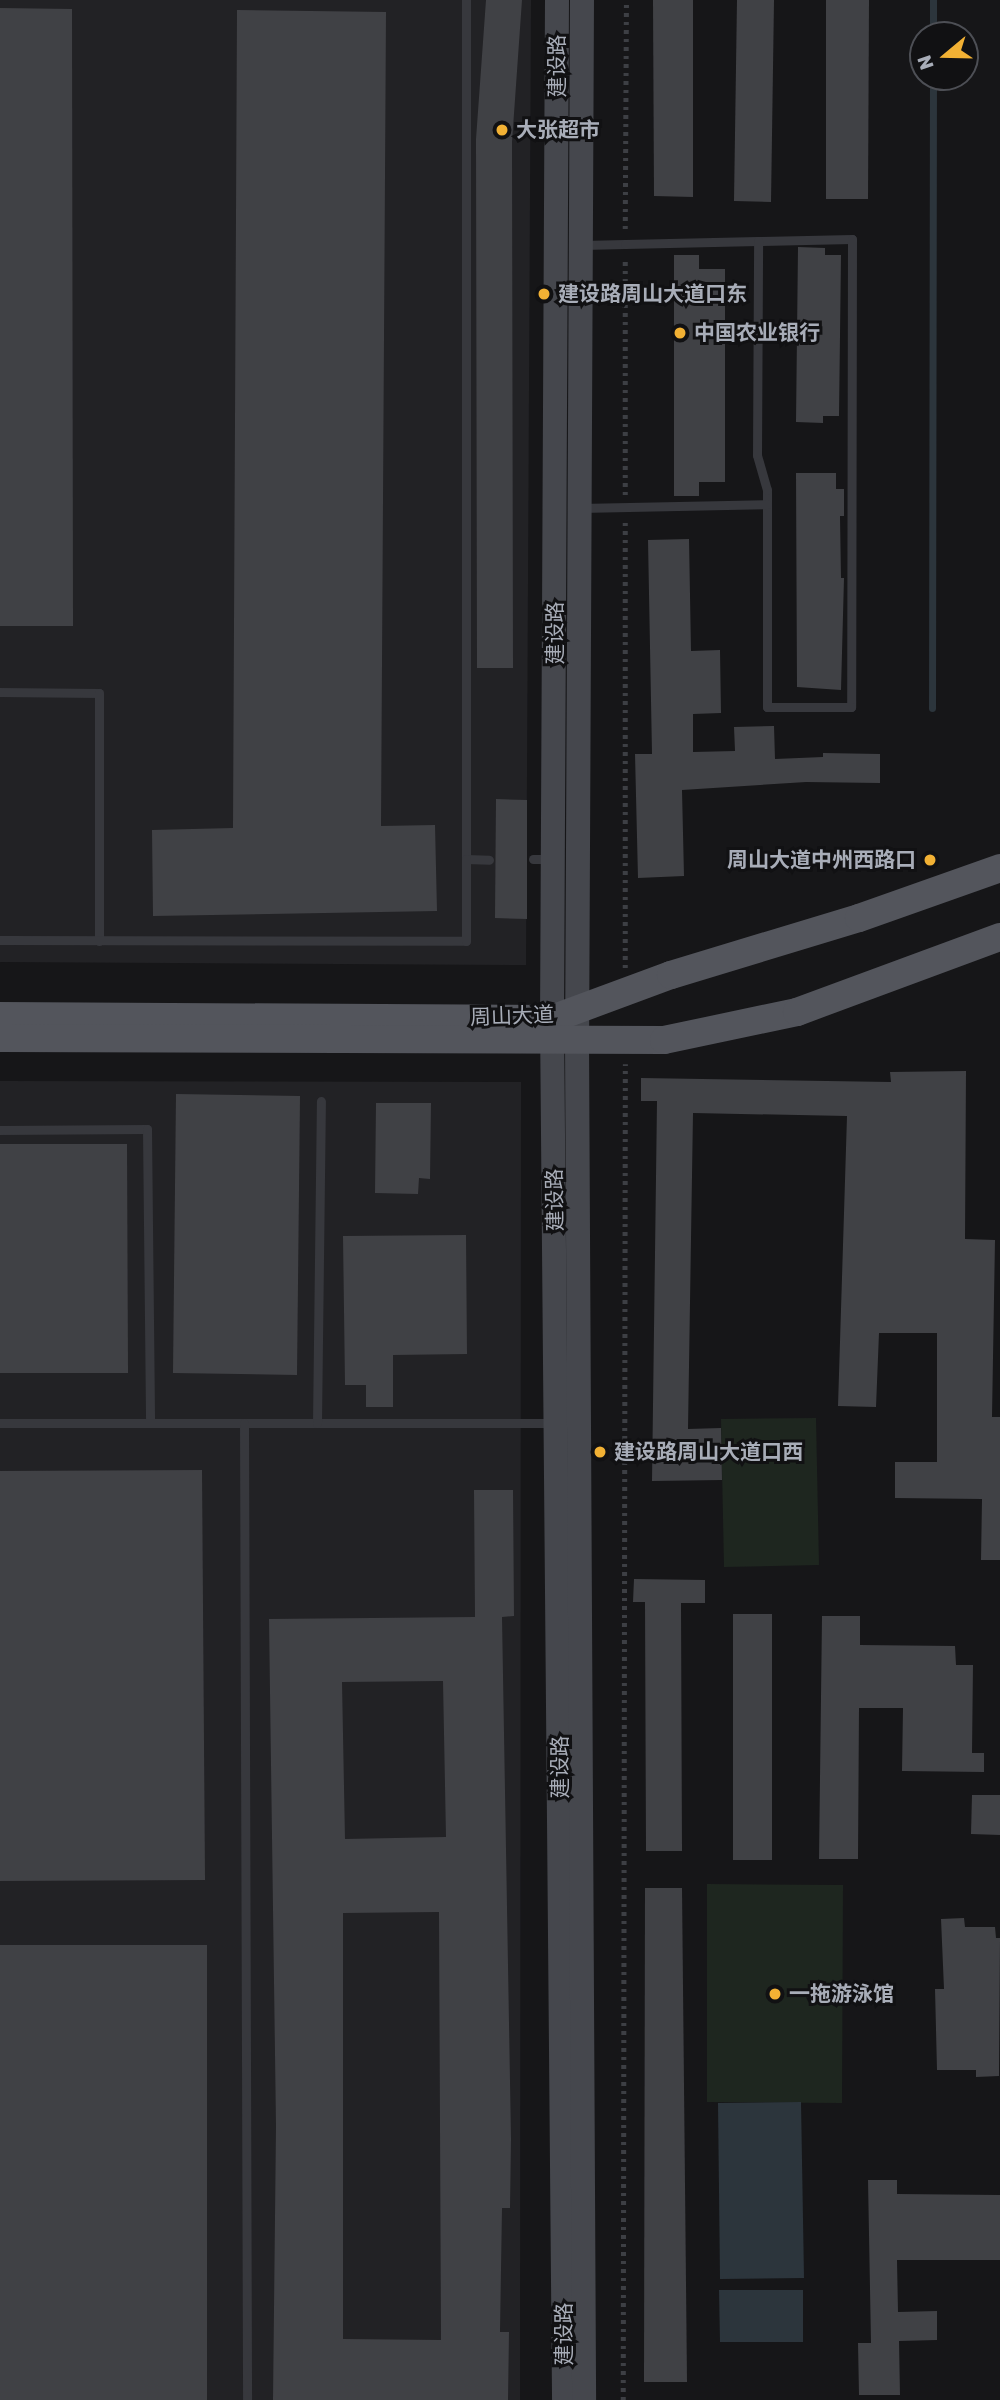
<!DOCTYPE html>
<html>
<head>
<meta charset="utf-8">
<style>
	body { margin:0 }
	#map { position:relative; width:1000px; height:2400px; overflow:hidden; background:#161618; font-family:Rubik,"Noto Sans SC",sans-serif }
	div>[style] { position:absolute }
	.built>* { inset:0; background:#222225 }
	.green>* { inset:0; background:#1e261f }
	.water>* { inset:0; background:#2c353c }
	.stream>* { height:7px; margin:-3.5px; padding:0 3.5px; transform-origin:3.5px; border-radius:3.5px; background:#2c353c }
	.building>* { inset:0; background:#404145 }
	.path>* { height:4.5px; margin-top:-2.25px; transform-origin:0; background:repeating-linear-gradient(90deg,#3d3f44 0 3.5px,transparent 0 8.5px) }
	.lane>* { height:9px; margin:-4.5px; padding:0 4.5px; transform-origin:4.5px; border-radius:4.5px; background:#37383d }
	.secondary>* { height:24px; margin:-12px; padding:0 12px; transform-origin:12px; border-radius:12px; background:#45474d }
	.primary>* { height:28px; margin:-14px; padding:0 14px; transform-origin:14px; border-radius:14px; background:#53555c }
	.dots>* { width:19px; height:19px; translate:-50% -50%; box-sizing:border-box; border:4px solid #111113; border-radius:50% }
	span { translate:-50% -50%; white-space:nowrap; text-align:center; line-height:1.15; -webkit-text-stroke:6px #111113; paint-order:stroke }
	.street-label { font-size:21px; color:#a8adb8 }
	.poi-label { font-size:21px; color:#a8adb8; font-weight:700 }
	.left { translate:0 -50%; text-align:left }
	.right { translate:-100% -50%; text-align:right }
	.north { position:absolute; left:909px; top:21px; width:70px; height:70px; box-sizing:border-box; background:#111113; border:2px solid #4d4f55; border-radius:50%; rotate:251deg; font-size:19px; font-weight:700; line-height:28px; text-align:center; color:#a8adb8 }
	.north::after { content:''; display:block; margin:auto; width:24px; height:32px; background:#f2b134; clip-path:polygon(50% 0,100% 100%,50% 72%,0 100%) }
</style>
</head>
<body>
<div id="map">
	<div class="built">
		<i style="clip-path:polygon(0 0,531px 0,526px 965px,0 962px)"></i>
		<i style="clip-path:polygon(0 1081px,521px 1082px,520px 2400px,0 2400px)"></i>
	</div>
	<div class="green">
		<i style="clip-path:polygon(816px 1418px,819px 1565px,724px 1567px,721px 1419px)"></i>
		<i style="clip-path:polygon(707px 1884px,843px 1885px,842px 2103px,707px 2102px)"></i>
	</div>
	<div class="water">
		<i style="clip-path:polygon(801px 2102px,804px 2278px,720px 2279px,718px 2103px)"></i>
		<i style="clip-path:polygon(719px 2290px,803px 2290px,803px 2342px,720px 2342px)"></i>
	</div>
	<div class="stream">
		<i style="left:933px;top:35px;width:35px;rotate:-90deg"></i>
		<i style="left:932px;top:708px;width:631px;rotate:-89.91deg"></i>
	</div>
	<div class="building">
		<i style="clip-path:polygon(486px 0,522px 0,512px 142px,513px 668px,477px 668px,476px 139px)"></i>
		<i style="clip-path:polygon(653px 0,693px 0,693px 197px,654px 196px)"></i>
		<i style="clip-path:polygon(737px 0,774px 0,771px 202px,734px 201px)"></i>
		<i style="clip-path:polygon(826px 0,869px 0,868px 199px,826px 199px)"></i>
		<i style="clip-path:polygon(0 8px,72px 9px,73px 626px,0 626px)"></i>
		<i style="clip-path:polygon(237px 10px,386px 12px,381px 826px,435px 825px,437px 911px,153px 916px,152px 830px,233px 828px)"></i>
		<i style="clip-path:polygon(798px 247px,825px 248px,825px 255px,841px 255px,839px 416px,823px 416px,823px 423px,796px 422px)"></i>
		<i style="clip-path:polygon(674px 255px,699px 255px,699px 269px,725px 269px,725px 482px,699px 482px,699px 496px,674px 496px)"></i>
		<i style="clip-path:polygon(796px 473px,836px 473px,836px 489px,844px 489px,844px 516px,840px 516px,841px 578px,844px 578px,841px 690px,797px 687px)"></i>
		<i style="clip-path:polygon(689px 539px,691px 651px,720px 650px,721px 713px,693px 714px,693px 752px,735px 751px,734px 727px,774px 726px,775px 759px,823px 757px,823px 753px,880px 754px,880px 783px,806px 782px,682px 790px,684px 876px,638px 878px,635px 754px,652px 754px,648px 540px)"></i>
		<i style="clip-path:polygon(496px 799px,527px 800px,527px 919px,495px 918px)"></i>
		<i style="clip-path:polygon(966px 1071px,965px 1239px,995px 1240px,992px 1417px,1000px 1417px,1000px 1560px,981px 1560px,982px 1499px,895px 1498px,895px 1462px,937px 1462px,937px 1333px,879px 1333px,876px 1407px,838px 1406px,847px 1116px,693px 1113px,688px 1429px,721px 1428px,722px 1480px,652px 1481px,657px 1101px,641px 1101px,641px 1078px,891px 1082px,890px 1072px)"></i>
		<i style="clip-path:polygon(176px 1094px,300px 1096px,297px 1375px,173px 1373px)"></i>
		<i style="clip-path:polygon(376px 1103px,431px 1103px,430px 1179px,419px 1178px,418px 1194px,375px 1193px)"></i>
		<i style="clip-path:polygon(0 1144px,127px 1144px,128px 1373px,0 1373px)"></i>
		<i style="clip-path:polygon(466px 1235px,467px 1354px,393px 1355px,393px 1407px,366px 1407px,366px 1385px,345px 1385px,343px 1236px)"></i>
		<i style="clip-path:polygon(202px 1470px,205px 1880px,0 1881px,0 1471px)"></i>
		<i style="clip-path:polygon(evenodd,474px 1490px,513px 1490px,514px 1616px,502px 1617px,511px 2139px,510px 2208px,502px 2208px,500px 2332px,509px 2332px,508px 2400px,273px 2400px,276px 2126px,269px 1619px,475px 1617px,474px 1490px,443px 1681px,446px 1837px,345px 1839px,342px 1682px,443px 1681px,474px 1490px,439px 1912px,441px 2340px,343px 2339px,343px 1913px,439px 1912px)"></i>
		<i style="clip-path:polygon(634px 1579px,705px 1580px,705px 1603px,681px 1603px,682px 1851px,646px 1851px,645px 1602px,633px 1602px)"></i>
		<i style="clip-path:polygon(733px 1614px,772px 1614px,772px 1860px,733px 1860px)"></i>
		<i style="clip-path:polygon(822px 1616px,860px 1616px,860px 1645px,955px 1646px,956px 1665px,973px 1665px,972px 1753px,984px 1753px,984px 1772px,902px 1771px,903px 1708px,859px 1708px,858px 1859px,819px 1859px)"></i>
		<i style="clip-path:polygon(972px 1795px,1000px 1795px,1000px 1835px,971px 1834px)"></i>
		<i style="clip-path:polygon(645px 1888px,682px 1888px,687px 2382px,644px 2382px)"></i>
		<i style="clip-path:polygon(964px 1918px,965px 1927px,995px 1927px,996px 1938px,1000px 1938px,999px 2076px,976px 2077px,976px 2070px,937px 2070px,935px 1989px,944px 1989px,941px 1919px)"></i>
		<i style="clip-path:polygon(0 1945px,207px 1945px,207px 2400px,0 2400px)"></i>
		<i style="clip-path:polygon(868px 2180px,897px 2180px,897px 2194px,1000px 2195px,1000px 2260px,897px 2260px,898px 2312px,937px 2311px,937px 2340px,899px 2341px,900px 2395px,859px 2395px,858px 2343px,871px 2343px)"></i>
	</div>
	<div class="path">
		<i style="left:625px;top:229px;width:229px;rotate:-89.7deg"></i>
		<i style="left:625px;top:495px;width:236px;rotate:-90deg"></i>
		<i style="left:625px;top:968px;width:447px;rotate:-90deg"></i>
		<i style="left:623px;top:2400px;width:1336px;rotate:-89.91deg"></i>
	</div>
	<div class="lane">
		<i style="left:466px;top:0;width:859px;rotate:90deg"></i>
		<i style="left:466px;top:859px;width:23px;rotate:2deg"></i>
		<i style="left:583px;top:245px;width:42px;rotate:-1.4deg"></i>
		<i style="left:625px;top:244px;width:133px;rotate:-1.3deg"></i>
		<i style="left:758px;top:241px;width:94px;rotate:-1.2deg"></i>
		<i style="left:852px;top:239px;width:468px;rotate:90.1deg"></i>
		<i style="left:851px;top:707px;width:84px;rotate:180deg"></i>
		<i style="left:767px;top:707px;width:217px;rotate:-90deg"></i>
		<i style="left:767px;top:490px;width:36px;rotate:-106deg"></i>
		<i style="left:757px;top:455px;width:214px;rotate:-89.7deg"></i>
		<i style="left:580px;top:508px;width:187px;rotate:-1.2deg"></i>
		<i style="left:0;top:692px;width:99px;rotate:0.6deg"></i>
		<i style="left:99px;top:693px;width:248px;rotate:90deg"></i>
		<i style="left:533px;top:859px;width:19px"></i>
		<i style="left:0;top:940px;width:466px;rotate:0.1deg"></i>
		<i style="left:466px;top:941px;width:82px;rotate:-90deg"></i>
		<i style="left:0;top:1130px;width:147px;rotate:-0.4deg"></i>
		<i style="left:147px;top:1129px;width:294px;rotate:89.4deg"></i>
		<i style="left:0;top:1423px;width:552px"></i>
		<i style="left:244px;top:1423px;width:977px;rotate:89.82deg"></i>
		<i style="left:317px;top:1423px;width:322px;rotate:-89.3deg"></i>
	</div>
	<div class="secondary">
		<i style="left:557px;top:0;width:1019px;rotate:90.28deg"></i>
		<i style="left:552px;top:1019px;width:1381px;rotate:89.5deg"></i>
		<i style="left:582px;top:0;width:1042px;rotate:90.27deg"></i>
		<i style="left:577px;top:1042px;width:1358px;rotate:89.7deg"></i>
	</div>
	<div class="primary">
		<i style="left:0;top:1016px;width:552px;rotate:0.31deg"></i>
		<i style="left:552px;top:1019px;width:127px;rotate:-20.3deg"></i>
		<i style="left:671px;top:975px;width:196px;rotate:-16.9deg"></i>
		<i style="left:859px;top:918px;width:150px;rotate:-19.5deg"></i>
		<i style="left:0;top:1038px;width:664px;rotate:0.17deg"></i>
		<i style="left:664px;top:1040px;width:136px;rotate:-11.9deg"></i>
		<i style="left:797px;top:1012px;width:216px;rotate:-20.3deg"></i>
	</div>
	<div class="dots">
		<i style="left:502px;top:130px;background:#f2b134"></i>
		<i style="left:544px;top:294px;background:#f2b134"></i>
		<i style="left:680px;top:333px;background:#f2b134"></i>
		<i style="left:930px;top:860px;background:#f2b134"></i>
		<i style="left:600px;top:1452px;background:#f2b134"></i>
		<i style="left:775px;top:1994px;background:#f2b134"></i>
	</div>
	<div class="street-label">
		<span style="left:557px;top:66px;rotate:-90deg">建设路</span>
		<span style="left:555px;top:633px;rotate:-90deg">建设路</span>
		<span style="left:512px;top:1016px;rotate:-2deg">周山大道</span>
		<span style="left:555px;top:1200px;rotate:-91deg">建设路</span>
		<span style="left:560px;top:1767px;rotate:-90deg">建设路</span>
		<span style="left:564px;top:2334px;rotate:-90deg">建设路</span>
	</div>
	<div class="poi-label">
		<span class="left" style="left:516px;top:130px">大张超市</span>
		<span class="left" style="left:558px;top:294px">建设路周山大道口东</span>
		<span class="left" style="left:694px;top:333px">中国农业银行</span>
		<span class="right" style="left:916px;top:860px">周山大道中州西路口</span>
		<span class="left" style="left:614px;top:1452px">建设路周山大道口西</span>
		<span class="left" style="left:789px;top:1994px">一拖游泳馆</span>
	</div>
	<div class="north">N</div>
</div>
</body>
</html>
